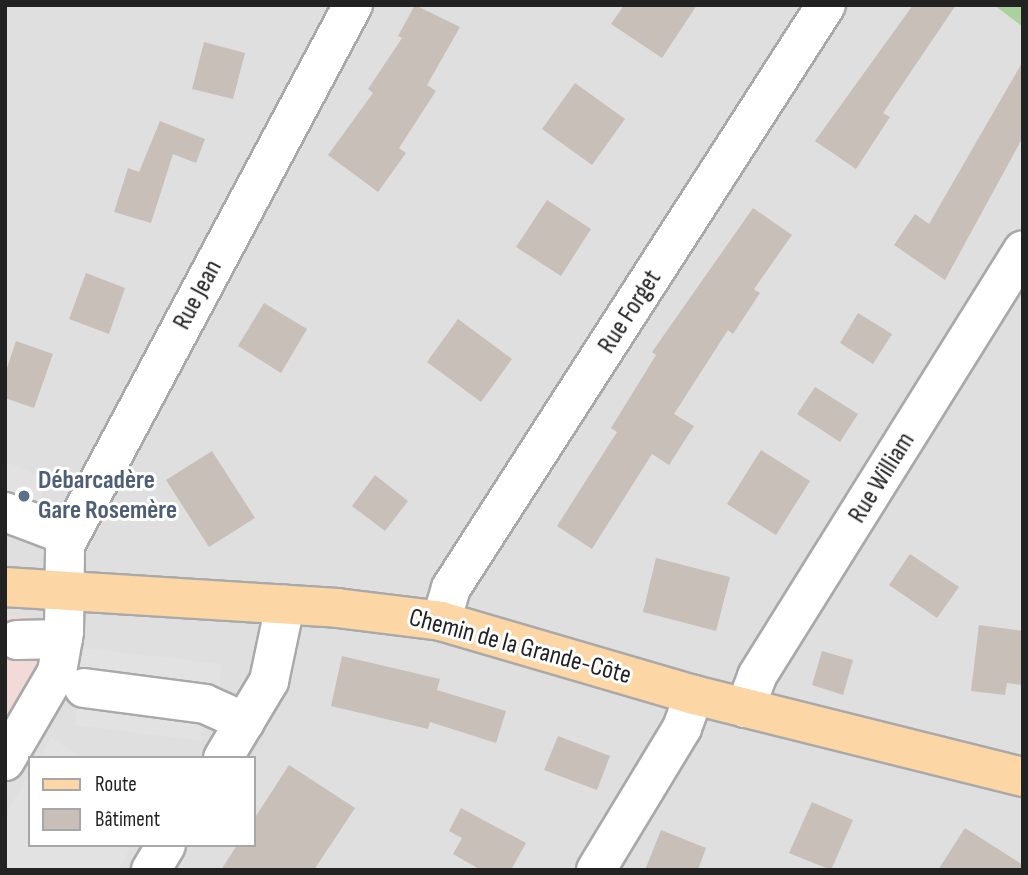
<!DOCTYPE html>
<html>
<head>
<meta charset="utf-8">
<style>
	body { margin:0 }
	#map { position:relative; width:1028px; height:875px; overflow:hidden; background:#f2efe9; font-family:"Sofia Sans Condensed",sans-serif }
	div>[style] { position:absolute }
	.residential>* { inset:0; background:#e0dfdf }
	.commercial>* { inset:0; background:#f2dad9 }
	.forest>* { inset:0; background:#add19e }
	.parking>* { inset:0; background:#e2e2e2 }
	.building>* { inset:0; background:#c7bfb8 }
	.roads { filter:drop-shadow(2px 0 #a9a9a9) drop-shadow(-2px 0 #a9a9a9) drop-shadow(0 2px #a9a9a9) drop-shadow(0 -2px #a9a9a9) }
	.minor>* { height:38px; margin:-19px; padding:0 19px; transform-origin:19px; border-radius:19px; background:#fff }
	.major>* { height:38px; margin:-19px; padding:0 19px; transform-origin:19px; border-radius:19px; background:#fcd6a4 }
	.dots>* { width:19px; height:19px; translate:-50% -50%; box-sizing:border-box; border:4px solid #fff; border-radius:50% }
	span { translate:-50% -50%; white-space:nowrap; text-align:center; line-height:1.15; -webkit-text-stroke:6px #fff; paint-order:stroke }
	.street-label { font-size:26px; color:#222 }
	.service-label { font-size:26px; color:#4e5e75; font-weight:700 }
	.left { translate:0 -50%; text-align:left }
	.frame { position:absolute; inset:0; border:7px solid #222; pointer-events:none }
	.legend { position:absolute; left:28px; top:756px; width:228px; height:91px; box-sizing:border-box; background:#fff; border:2px solid #a7a7a7; margin:0; padding:9px 12px; list-style:none; font-size:21px; color:#222 }
	.legend li { display:flex; align-items:center; gap:14px; height:35px }
	.legend b { width:35px; border:2px solid #a7a7a7 }
</style>
</head>
<body>
<div id="map">
	<div class="residential">
		<i style="clip-path:polygon(evenodd,5px 5px,994px 5px,1023px 27px,1023px 870px,5px 870px,5px 5px,30px 758px,254px 758px,254px 845px,30px 845px,30px 758px)"></i>
	</div>
	<div class="commercial">
		<i style="clip-path:polygon(25px 615px,35px 619px,40px 628px,44px 657px,5px 724px,5px 617px)"></i>
	</div>
	<div class="forest">
		<i style="clip-path:polygon(994px 5px,1023px 5px,1023px 27px)"></i>
	</div>
	<div class="parking">
		<i style="clip-path:polygon(5px 461px,48px 480px,33px 520px,5px 512px)"></i>
		<i style="clip-path:polygon(83px 648px,221px 664px,219px 694px,205px 704px,201px 741px,75px 725px)"></i>
		<i style="clip-path:polygon(51px 738px,83px 758px,39px 758px)"></i>
		<i style="clip-path:polygon(30px 774px,30px 845px,132px 845px,118px 870px,5px 870px,5px 814px)"></i>
	</div>
	<div class="building">
		<i style="clip-path:polygon(415px 5px,460px 27px,427px 85px,436px 91px,399px 148px,406px 153px,378px 192px,328px 155px,373px 93px,368px 89px,402px 38px,398px 36px)"></i>
		<i style="clip-path:polygon(624px 5px,697px 5px,662px 58px,611px 24px)"></i>
		<i style="clip-path:polygon(913px 5px,956px 5px,883px 113px,890px 117px,856px 169px,815px 141px)"></i>
		<i style="clip-path:polygon(204px 42px,245px 53px,233px 99px,192px 89px)"></i>
		<i style="clip-path:polygon(1023px 61px,1023px 137px,945px 280px,894px 245px,915px 214px,929px 224px)"></i>
		<i style="clip-path:polygon(575px 83px,625px 119px,592px 165px,542px 129px)"></i>
		<i style="clip-path:polygon(160px 121px,205px 139px,196px 163px,173px 154px,151px 223px,114px 212px,128px 168px,139px 172px)"></i>
		<i style="clip-path:polygon(547px 200px,591px 229px,561px 276px,516px 247px)"></i>
		<i style="clip-path:polygon(753px 208px,792px 235px,754px 289px,760px 293px,733px 334px,728px 330px,674px 414px,694px 426px,669px 465px,652px 454px,592px 549px,557px 526px,617px 432px,611px 428px,656px 355px,652px 352px)"></i>
		<i style="clip-path:polygon(86px 273px,125px 288px,109px 334px,69px 319px)"></i>
		<i style="clip-path:polygon(264px 303px,307px 329px,281px 373px,238px 346px)"></i>
		<i style="clip-path:polygon(858px 313px,892px 334px,873px 364px,840px 343px)"></i>
		<i style="clip-path:polygon(458px 319px,512px 359px,481px 402px,427px 362px)"></i>
		<i style="clip-path:polygon(16px 341px,53px 354px,34px 408px,5px 398px,5px 374px)"></i>
		<i style="clip-path:polygon(815px 387px,858px 414px,840px 442px,797px 414px)"></i>
		<i style="clip-path:polygon(761px 450px,810px 481px,776px 535px,727px 504px)"></i>
		<i style="clip-path:polygon(212px 451px,255px 518px,209px 547px,166px 480px)"></i>
		<i style="clip-path:polygon(375px 475px,408px 501px,385px 531px,352px 506px)"></i>
		<i style="clip-path:polygon(910px 554px,959px 587px,937px 618px,889px 585px)"></i>
		<i style="clip-path:polygon(656px 558px,730px 577px,716px 631px,643px 612px)"></i>
		<i style="clip-path:polygon(979px 625px,1023px 631px,1023px 685px,1007px 683px,1005px 695px,971px 691px)"></i>
		<i style="clip-path:polygon(822px 651px,853px 660px,843px 695px,812px 685px)"></i>
		<i style="clip-path:polygon(342px 656px,440px 679px,437px 690px,506px 711px,496px 743px,430px 722px,428px 729px,331px 706px)"></i>
		<i style="clip-path:polygon(558px 736px,610px 756px,597px 790px,544px 770px)"></i>
		<i style="clip-path:polygon(289px 765px,355px 808px,314px 870px,221px 870px,237px 845px,254px 845px,254px 819px)"></i>
		<i style="clip-path:polygon(812px 802px,853px 820px,831px 870px,789px 853px)"></i>
		<i style="clip-path:polygon(461px 808px,526px 843px,511px 870px,481px 870px,453px 854px,462px 838px,449px 831px)"></i>
		<i style="clip-path:polygon(965px 828px,1023px 865px,1023px 870px,938px 870px)"></i>
		<i style="clip-path:polygon(661px 830px,706px 848px,698px 870px,645px 870px)"></i>
	</div>
	<div class="roads">
		<div class="minor">
			<i style="left:5px;top:512px;width:68px;rotate:20.6deg"></i>
			<i style="left:441px;top:621px;width:34px;rotate:-73deg"></i>
			<i style="left:451px;top:588px;width:693px;rotate:-57.25deg"></i>
			<i style="left:17px;top:640px;width:46px;rotate:-1.2deg"></i>
			<i style="left:84px;top:688px;width:122px;rotate:7.5deg"></i>
			<i style="left:205px;top:704px;width:44px;rotate:24.2deg"></i>
			<i style="left:745px;top:708px;width:34px;rotate:-69deg"></i>
			<i style="left:757px;top:676px;width:502px;rotate:-58.02deg"></i>
			<i style="left:223px;top:758px;width:90px;rotate:-59.1deg"></i>
			<i style="left:269px;top:681px;width:78px;rotate:-78.1deg"></i>
			<i style="left:5px;top:761px;width:103px;rotate:-59.7deg"></i>
			<i style="left:57px;top:672px;width:41px;rotate:-80.1deg"></i>
			<i style="left:64px;top:632px;width:87px;rotate:-89.3deg"></i>
			<i style="left:65px;top:545px;width:612px;rotate:-61.93deg"></i>
			<i style="left:151px;top:870px;width:29px;rotate:-59deg"></i>
			<i style="left:596px;top:870px;width:166px;rotate:-58.8deg"></i>
			<i style="left:682px;top:728px;width:35px;rotate:-70deg"></i>
		</div>
		<div class="major">
			<i style="left:5px;top:587px;width:333px;rotate:3.6deg"></i>
			<i style="left:337px;top:608px;width:105px;rotate:7.1deg"></i>
			<i style="left:441px;top:621px;width:264px;rotate:16.3deg"></i>
			<i style="left:694px;top:695px;width:339px;rotate:14deg"></i>
		</div>
	</div>
	<div class="dots">
		<i style="left:24px;top:496px;background:#5c6f8a"></i>
	</div>
	<div class="street-label">
		<span style="left:198px;top:295px;rotate:-62deg">Rue Jean</span>
		<span style="left:630px;top:312px;rotate:-57deg">Rue Forget</span>
		<span style="left:882px;top:478px;rotate:-58deg">Rue William</span>
		<span style="left:520px;top:647px;rotate:15deg">Chemin de la Grande-Côte</span>
	</div>
	<div class="service-label">
		<span class="left" style="left:38px;top:496px">Débarcadère<br>Gare Rosemère</span>
	</div>
	<div class="frame"></div>
	<ul class="legend">
	<li><b style="height:9px;background:#fcd6a4"></b>Route</li>
	<li><b style="height:19px;background:#c7bfb8"></b>Bâtiment</li>
	</ul>
</div>
</body>
</html>
